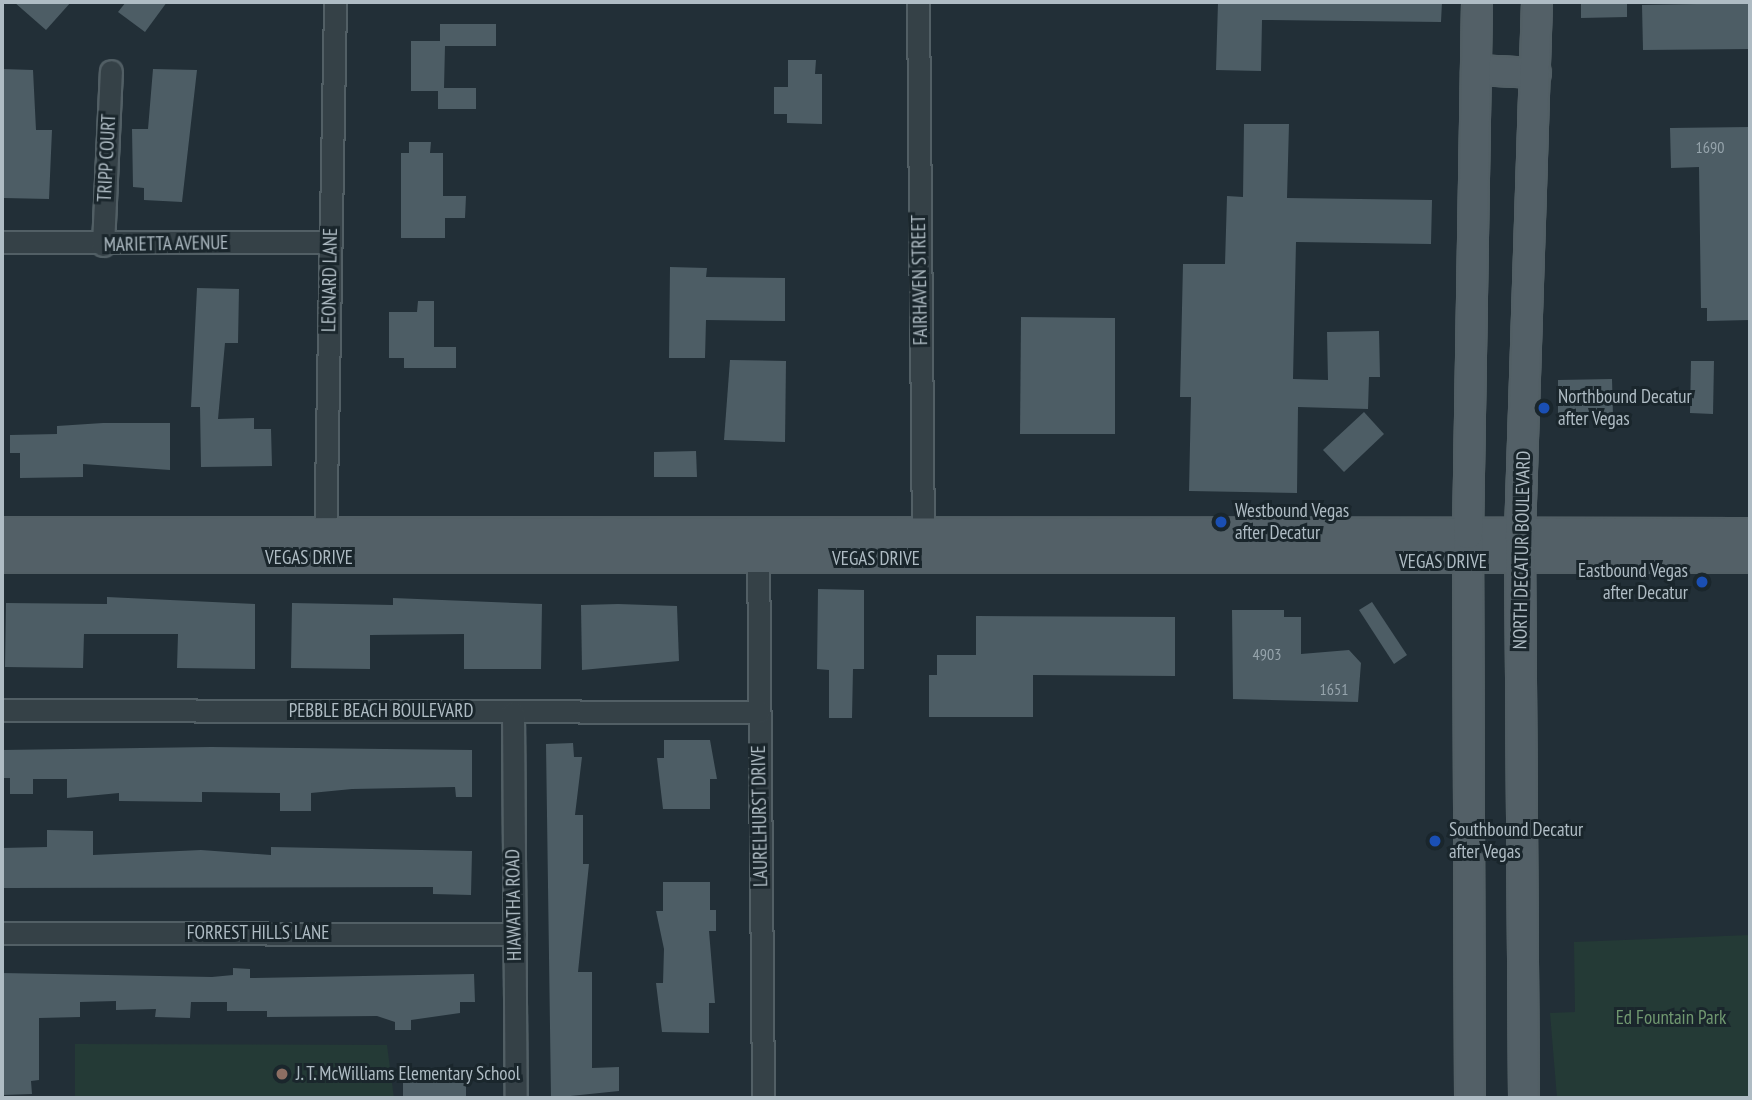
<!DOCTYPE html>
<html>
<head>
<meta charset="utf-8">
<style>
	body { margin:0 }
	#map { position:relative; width:1752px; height:1100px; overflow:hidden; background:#222f37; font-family:"PT Sans Narrow",sans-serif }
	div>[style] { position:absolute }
	.green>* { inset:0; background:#243a36 }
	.building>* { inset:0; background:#4d5d65 }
	.roads { filter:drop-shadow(2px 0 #525f65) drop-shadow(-2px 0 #525f65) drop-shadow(0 2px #525f65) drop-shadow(0 -2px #525f65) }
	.minor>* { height:21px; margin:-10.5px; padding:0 10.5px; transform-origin:10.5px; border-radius:10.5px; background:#354147 }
	.major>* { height:28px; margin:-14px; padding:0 14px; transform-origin:14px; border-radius:14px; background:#536067 }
	.dots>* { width:19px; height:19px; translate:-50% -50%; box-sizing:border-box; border:4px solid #1a262c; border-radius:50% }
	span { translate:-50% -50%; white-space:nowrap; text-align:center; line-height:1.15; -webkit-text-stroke:6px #1a262c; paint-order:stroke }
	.number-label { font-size:16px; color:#96a4ac }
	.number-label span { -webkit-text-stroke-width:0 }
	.street-label { font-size:19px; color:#afbcc4 }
	.poi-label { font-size:19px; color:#afbcc4 }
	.left { translate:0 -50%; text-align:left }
	.right { translate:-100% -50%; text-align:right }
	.park-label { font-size:19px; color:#709870 }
	.frame { position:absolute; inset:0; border:4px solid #afbcc4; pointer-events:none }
</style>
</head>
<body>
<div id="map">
	<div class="green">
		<i style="clip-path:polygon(1750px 935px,1750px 1098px,1557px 1098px,1550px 1013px,1575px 1012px,1574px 942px)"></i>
		<i style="clip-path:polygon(75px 1044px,387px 1045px,394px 1098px,75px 1098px)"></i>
	</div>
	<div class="building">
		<i style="clip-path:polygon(14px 2px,71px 2px,46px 30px)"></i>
		<i style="clip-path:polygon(126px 2px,167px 2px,145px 32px,118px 12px)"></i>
		<i style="clip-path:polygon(1218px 2px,1442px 2px,1441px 22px,1262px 20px,1261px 71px,1216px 70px)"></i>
		<i style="clip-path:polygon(1581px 2px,1627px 2px,1627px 17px,1581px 18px)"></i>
		<i style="clip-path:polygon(1750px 3px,1750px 49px,1643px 50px,1642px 5px)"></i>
		<i style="clip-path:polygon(440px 24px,496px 24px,496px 46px,445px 46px,444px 88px,476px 88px,476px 109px,438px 109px,438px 91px,411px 91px,411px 41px,440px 41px)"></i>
		<i style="clip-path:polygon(788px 60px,816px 60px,815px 74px,822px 74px,822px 124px,787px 123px,787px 114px,774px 114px,774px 87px,788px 87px)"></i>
		<i style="clip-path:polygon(2px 69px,33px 70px,36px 130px,52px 130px,49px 199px,4px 198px)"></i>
		<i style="clip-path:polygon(153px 69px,197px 70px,182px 202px,144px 200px,144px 188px,133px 187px,132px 129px,148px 129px)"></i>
		<i style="clip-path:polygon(1244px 124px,1289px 124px,1287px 198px,1432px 200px,1431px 244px,1296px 242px,1293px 379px,1328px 380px,1327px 332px,1379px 331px,1380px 377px,1369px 377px,1368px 409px,1298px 407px,1297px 493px,1189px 491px,1191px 397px,1180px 397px,1183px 264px,1225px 264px,1227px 196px,1243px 197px)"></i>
		<i style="clip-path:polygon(1750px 127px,1750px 320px,1707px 321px,1707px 308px,1701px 308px,1699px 167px,1671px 168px,1670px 128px)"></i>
		<i style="clip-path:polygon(409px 142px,431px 142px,430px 153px,443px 153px,443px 196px,466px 196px,465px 218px,445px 218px,445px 238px,401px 238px,401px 153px,409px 153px)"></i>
		<i style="clip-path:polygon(670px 267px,707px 268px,706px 277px,785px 278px,785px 321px,706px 320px,705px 358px,669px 358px)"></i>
		<i style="clip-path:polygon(197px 288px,239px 289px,238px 343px,225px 343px,218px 419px,254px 418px,254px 429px,271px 429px,272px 466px,201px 467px,200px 407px,191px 407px)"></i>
		<i style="clip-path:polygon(418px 301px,434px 301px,434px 347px,456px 347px,456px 368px,404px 368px,404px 358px,389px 358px,389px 312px,417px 312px)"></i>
		<i style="clip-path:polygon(1021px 317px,1115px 318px,1115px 434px,1020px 434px)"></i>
		<i style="clip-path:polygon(730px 360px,786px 361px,785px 442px,724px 440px)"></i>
		<i style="clip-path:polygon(1691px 361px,1714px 361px,1713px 414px,1690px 413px)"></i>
		<i style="clip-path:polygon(1612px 379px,1613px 416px,1558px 417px,1558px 380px)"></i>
		<i style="clip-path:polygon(1364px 412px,1384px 434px,1344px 472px,1323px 450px)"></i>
		<i style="clip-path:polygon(103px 423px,170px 423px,170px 470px,83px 464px,83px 477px,20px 478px,20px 453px,10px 453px,10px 435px,57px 434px,57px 426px)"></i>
		<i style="clip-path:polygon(696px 451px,697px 477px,654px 477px,654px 452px)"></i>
		<i style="clip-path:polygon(818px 589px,864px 590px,864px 669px,853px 669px,852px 718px,829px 718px,829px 670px,817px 669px)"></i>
		<i style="clip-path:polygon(107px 597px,255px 604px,255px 669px,177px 668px,178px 634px,84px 634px,83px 668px,5px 667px,6px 603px,107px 604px)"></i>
		<i style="clip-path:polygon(393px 598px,542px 604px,541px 669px,464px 669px,464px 634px,370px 635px,370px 669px,291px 668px,292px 603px,393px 605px)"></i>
		<i style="clip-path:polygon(1372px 602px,1407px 655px,1394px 664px,1359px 610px)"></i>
		<i style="clip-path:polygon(618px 604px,677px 606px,679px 661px,582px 670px,581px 605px)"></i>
		<i style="clip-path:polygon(1232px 610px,1284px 610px,1284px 617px,1301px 617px,1301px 654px,1349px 650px,1361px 663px,1358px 702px,1233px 699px)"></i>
		<i style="clip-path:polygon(976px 616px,1175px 617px,1175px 676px,1033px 675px,1033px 717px,929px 717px,929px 675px,937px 675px,937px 655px,976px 655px)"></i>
		<i style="clip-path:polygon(664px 740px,710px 740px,717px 779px,710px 779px,710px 809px,663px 809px,657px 758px,664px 758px)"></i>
		<i style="clip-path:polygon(573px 743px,574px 757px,582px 757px,575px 815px,583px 815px,583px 864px,589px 864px,578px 972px,592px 972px,592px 1068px,619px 1067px,619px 1091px,551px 1098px,546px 744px)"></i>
		<i style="clip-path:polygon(211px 747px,472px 750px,472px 797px,456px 797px,455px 787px,352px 789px,311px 793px,311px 811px,280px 811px,280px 793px,202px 792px,202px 802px,119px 801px,119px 793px,67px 798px,67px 779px,33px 779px,33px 794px,10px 794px,10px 778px,2px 778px,2px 750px)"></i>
		<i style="clip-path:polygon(47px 830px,93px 831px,93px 855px,201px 850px,271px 855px,271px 847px,472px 851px,471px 895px,433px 894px,433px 887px,2px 888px,2px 848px,47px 847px)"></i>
		<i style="clip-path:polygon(663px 882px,710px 882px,710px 910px,716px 910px,716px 931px,709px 931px,715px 1003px,709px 1003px,709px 1033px,662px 1032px,656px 983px,663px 983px,664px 949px,656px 911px,663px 911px)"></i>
		<i style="clip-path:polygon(233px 968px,250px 969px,250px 978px,474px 974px,475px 1002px,460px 1002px,460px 1013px,411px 1020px,411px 1030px,395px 1030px,395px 1022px,377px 1016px,267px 1017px,267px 1011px,227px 1011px,227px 1002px,191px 1002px,190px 1018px,155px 1017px,156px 1009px,116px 1010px,116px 1001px,80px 1002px,80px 1017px,39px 1018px,39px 1080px,31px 1081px,32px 1094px,3px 1095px,2px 973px,212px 977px,233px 975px)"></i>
		<i style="clip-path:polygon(403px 1081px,466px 1082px,466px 1098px,403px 1098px)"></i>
	</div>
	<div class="roads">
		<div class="minor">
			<i style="left:918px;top:2px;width:544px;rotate:89.47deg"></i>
			<i style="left:2px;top:242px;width:329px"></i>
			<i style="left:103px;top:245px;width:174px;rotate:-87.4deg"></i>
			<i style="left:758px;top:544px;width:554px;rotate:89.48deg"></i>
			<i style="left:325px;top:545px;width:543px;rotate:-88.94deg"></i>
			<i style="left:2px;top:710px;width:757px;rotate:0.15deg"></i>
			<i style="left:513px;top:712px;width:386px;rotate:89.6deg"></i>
			<i style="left:2px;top:933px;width:513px;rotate:0.11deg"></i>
		</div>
		<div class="major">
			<i style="left:1476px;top:70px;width:60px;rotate:2.9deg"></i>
			<i style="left:2px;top:532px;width:1748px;rotate:0.03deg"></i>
			<i style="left:2px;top:558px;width:1748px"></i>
			<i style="left:1470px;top:1098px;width:564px;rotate:-90.2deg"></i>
			<i style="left:1468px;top:534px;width:532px;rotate:-89.03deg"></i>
			<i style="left:1524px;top:1098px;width:564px;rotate:-90.41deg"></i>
			<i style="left:1520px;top:534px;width:532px;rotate:-88.17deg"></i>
		</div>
	</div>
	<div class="dots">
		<i style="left:1544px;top:408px;background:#1a4fb4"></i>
		<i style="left:1221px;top:522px;background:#1a4fb4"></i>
		<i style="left:1702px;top:582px;background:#1a4fb4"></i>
		<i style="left:1435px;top:841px;background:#1a4fb4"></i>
		<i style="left:282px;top:1074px;background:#8d6e63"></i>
	</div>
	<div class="number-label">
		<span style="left:1710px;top:147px">1690</span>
		<span style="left:1267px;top:654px">4903</span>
		<span style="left:1334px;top:689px">1651</span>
	</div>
	<div class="street-label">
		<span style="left:107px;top:158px;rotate:-87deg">TRIPP COURT</span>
		<span style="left:166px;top:244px;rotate:-1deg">MARIETTA AVENUE</span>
		<span style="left:330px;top:280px;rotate:-89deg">LEONARD LANE</span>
		<span style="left:920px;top:280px;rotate:-91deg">FAIRHAVEN STREET</span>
		<span style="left:1522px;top:550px;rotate:-89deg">NORTH DECATUR BOULEVARD</span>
		<span style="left:309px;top:558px">VEGAS DRIVE</span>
		<span style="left:876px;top:559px">VEGAS DRIVE</span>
		<span style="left:1443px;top:562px">VEGAS DRIVE</span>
		<span style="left:381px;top:711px">PEBBLE BEACH BOULEVARD</span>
		<span style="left:760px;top:816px;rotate:-91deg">LAURELHURST DRIVE</span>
		<span style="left:514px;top:905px;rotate:-91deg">HIAWATHA ROAD</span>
		<span style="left:258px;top:933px">FORREST HILLS LANE</span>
	</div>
	<div class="poi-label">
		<span class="left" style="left:1558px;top:408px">Northbound Decatur<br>after Vegas</span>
		<span class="left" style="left:1235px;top:522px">Westbound Vegas<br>after Decatur</span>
		<span class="right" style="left:1688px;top:582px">Eastbound Vegas<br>after Decatur</span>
		<span class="left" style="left:1449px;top:841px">Southbound Decatur<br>after Vegas</span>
		<span class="left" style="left:296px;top:1074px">J. T. McWilliams Elementary School</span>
	</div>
	<div class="park-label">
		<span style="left:1671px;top:1018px">Ed Fountain Park</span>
	</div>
	<div class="frame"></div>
</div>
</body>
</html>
